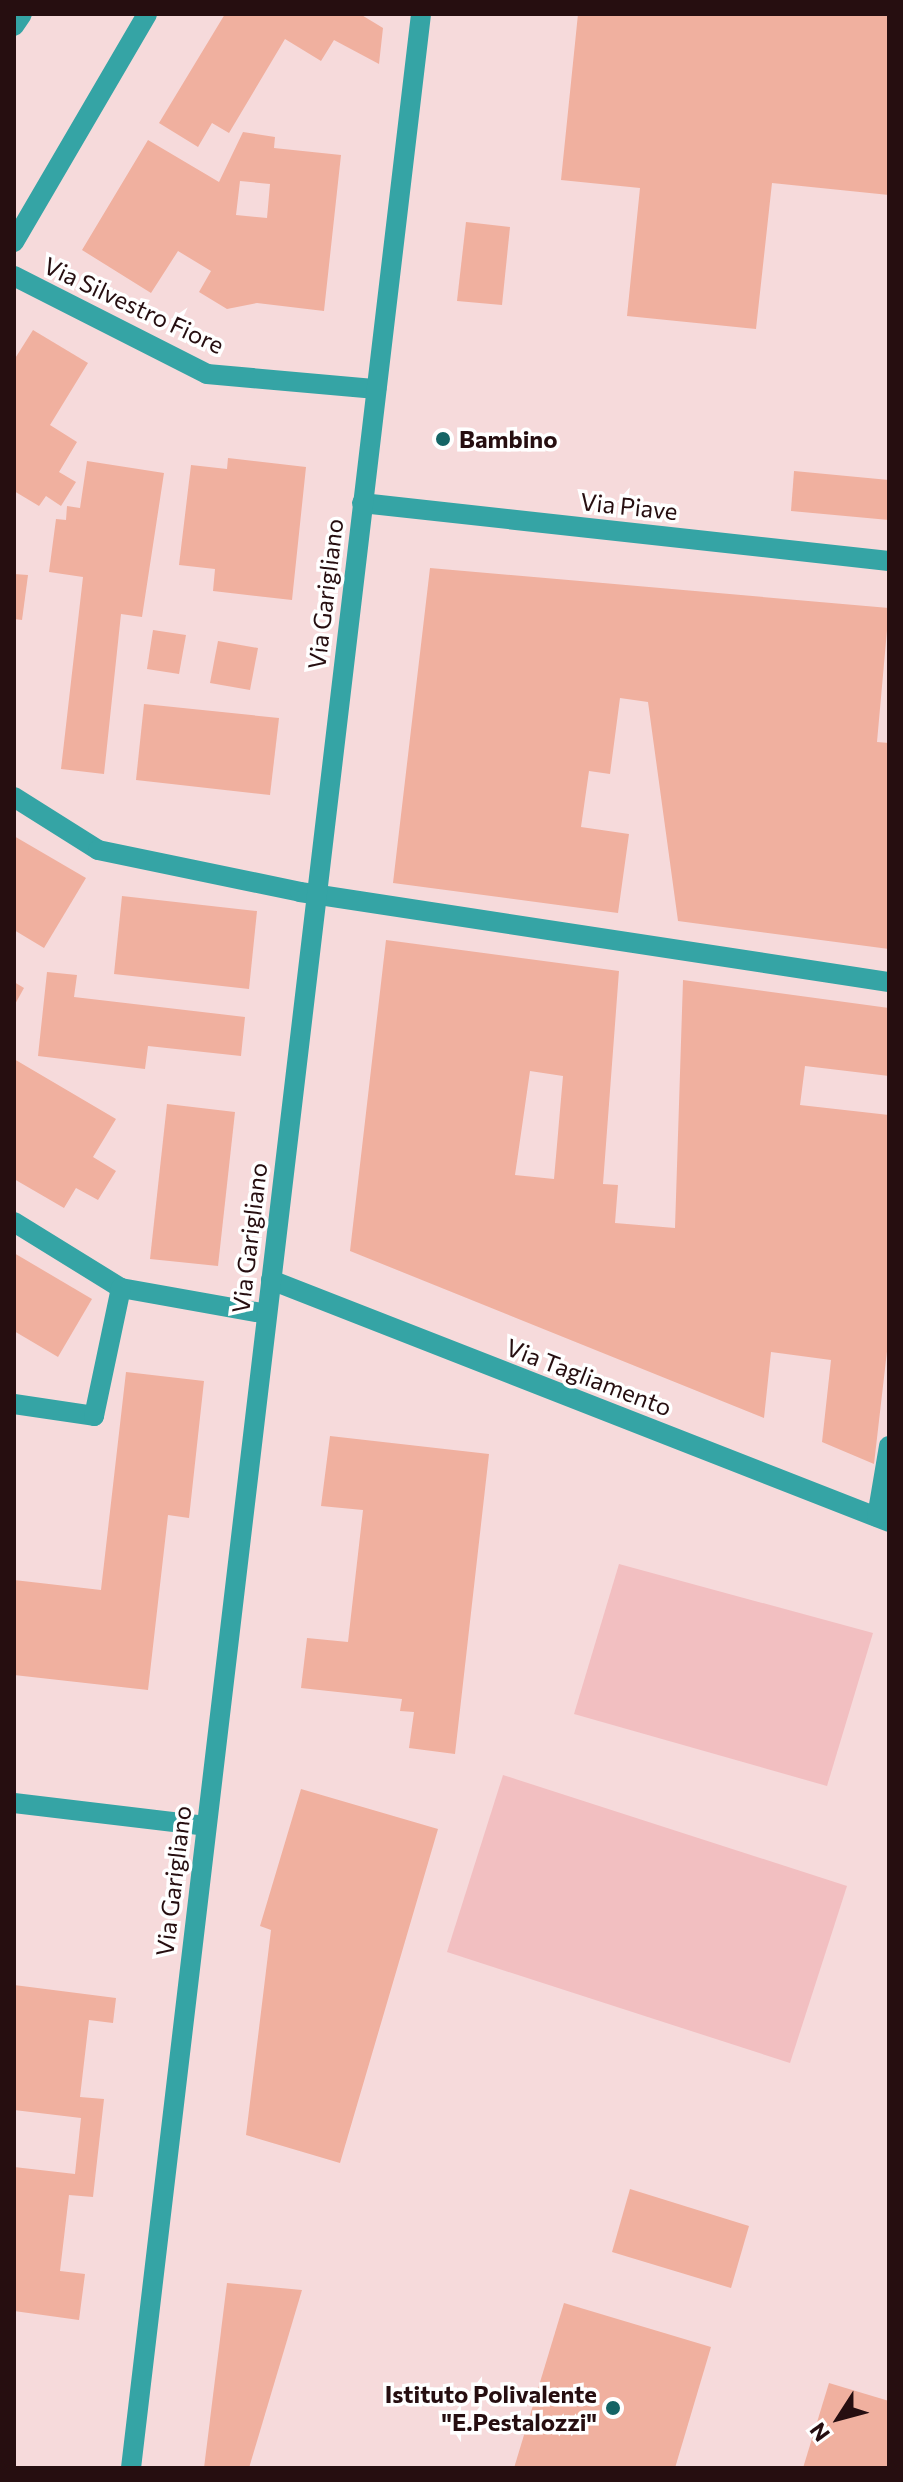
<!DOCTYPE html>
<html>
<head>
<meta charset="utf-8">
<style>
	body { margin:0 }
	#map { position:relative; width:903px; height:2482px; overflow:hidden; background:#f6dadb; font-family:Commissioner,sans-serif }
	div>[style] { position:absolute }
	.green>* { inset:0; background:#f2bfc1 }
	.building>* { inset:0; background:#f0b09f }
	.street>* { height:20px; margin:-10px; padding:0 10px; transform-origin:10px; border-radius:10px; background:#35a4a5 }
	.dots>* { width:22px; height:22px; translate:-50% -50%; box-sizing:border-box; border:4px solid #fff; border-radius:50% }
	span { translate:-50% -50%; white-space:nowrap; text-align:center; line-height:1.15; -webkit-text-stroke:7px #fff; paint-order:stroke }
	.street-label { font-size:24px; color:#260e10 }
	.poi-label { font-size:24px; color:#260e10; font-weight:700 }
	.left { translate:0 -50%; text-align:left }
	.right { translate:-100% -50%; text-align:right }
	.frame { position:absolute; inset:0; border:16px solid #260e10; pointer-events:none }
	.north { position:absolute; left:799px; top:2378px; width:80px; height:80px; -webkit-text-stroke:6px #fff; paint-order:stroke; rotate:234deg; font-size:22px; font-weight:700; line-height:32px; text-align:center; color:#260e10 }
	.north::after { content:''; display:block; margin:auto; width:28px; height:36px; background:#260e10; clip-path:polygon(50% 0,100% 100%,50% 72%,0 100%) }
</style>
</head>
<body>
<div id="map">
	<div class="green">
		<i style="clip-path:polygon(619px 1564px,873px 1633px,827px 1786px,574px 1714px)"></i>
		<i style="clip-path:polygon(503px 1775px,847px 1886px,790px 2063px,447px 1952px)"></i>
	</div>
	<div class="building">
		<i style="clip-path:polygon(225px 14px,360px 14px,383px 28px,379px 64px,334px 40px,321px 61px,285px 39px,229px 133px,212px 123px,198px 147px,159px 123px)"></i>
		<i style="clip-path:polygon(578px 14px,889px 14px,889px 195px,772px 183px,756px 329px,627px 316px,640px 188px,561px 180px)"></i>
		<i style="clip-path:polygon(evenodd,243px 132px,275px 137px,274px 148px,341px 155px,324px 311px,257px 303px,227px 309px,199px 292px,211px 271px,178px 251px,151px 293px,82px 250px,148px 140px,219px 182px,243px 132px,240px 181px,270px 184px,267px 218px,236px 215px,240px 181px)"></i>
		<i style="clip-path:polygon(466px 222px,510px 227px,502px 305px,457px 301px)"></i>
		<i style="clip-path:polygon(33px 330px,88px 363px,50px 425px,77px 442px,59px 472px,76px 482px,61px 506px,46px 496px,39px 506px,14px 491px,14px 360px)"></i>
		<i style="clip-path:polygon(228px 458px,306px 467px,292px 600px,213px 591px,215px 569px,179px 565px,191px 465px,227px 469px)"></i>
		<i style="clip-path:polygon(87px 461px,164px 473px,142px 617px,121px 614px,104px 774px,61px 769px,83px 577px,49px 572px,56px 519px,66px 520px,67px 506px,80px 508px)"></i>
		<i style="clip-path:polygon(794px 471px,889px 480px,889px 520px,791px 511px)"></i>
		<i style="clip-path:polygon(430px 568px,889px 608px,877px 742px,889px 743px,889px 949px,678px 921px,648px 702px,620px 698px,610px 774px,589px 771px,581px 827px,629px 834px,618px 913px,393px 883px)"></i>
		<i style="clip-path:polygon(14px 574px,28px 575px,22px 620px,14px 619px)"></i>
		<i style="clip-path:polygon(153px 630px,186px 635px,179px 674px,147px 669px)"></i>
		<i style="clip-path:polygon(218px 641px,258px 648px,250px 690px,210px 683px)"></i>
		<i style="clip-path:polygon(144px 704px,279px 718px,270px 795px,136px 780px)"></i>
		<i style="clip-path:polygon(14px 836px,86px 878px,44px 948px,14px 930px)"></i>
		<i style="clip-path:polygon(122px 896px,257px 911px,249px 989px,114px 974px)"></i>
		<i style="clip-path:polygon(evenodd,386px 940px,619px 971px,603px 1184px,618px 1185px,615px 1223px,675px 1228px,683px 980px,889px 1008px,889px 1076px,805px 1066px,800px 1105px,889px 1115px,889px 1334px,874px 1464px,822px 1442px,831px 1360px,771px 1352px,764px 1418px,350px 1251px,386px 940px,530px 1071px,563px 1076px,554px 1179px,515px 1175px,530px 1071px)"></i>
		<i style="clip-path:polygon(47px 972px,77px 975px,74px 997px,245px 1017px,241px 1056px,148px 1046px,145px 1069px,38px 1056px)"></i>
		<i style="clip-path:polygon(14px 982px,24px 988px,14px 1006px)"></i>
		<i style="clip-path:polygon(14px 1059px,116px 1119px,93px 1157px,116px 1171px,98px 1200px,76px 1188px,64px 1208px,14px 1179px)"></i>
		<i style="clip-path:polygon(167px 1104px,235px 1112px,218px 1266px,150px 1259px)"></i>
		<i style="clip-path:polygon(14px 1253px,92px 1299px,58px 1357px,14px 1331px)"></i>
		<i style="clip-path:polygon(126px 1372px,204px 1381px,189px 1518px,168px 1515px,148px 1690px,14px 1675px,14px 1580px,101px 1590px)"></i>
		<i style="clip-path:polygon(330px 1436px,489px 1454px,455px 1754px,409px 1748px,414px 1712px,400px 1711px,402px 1699px,301px 1688px,307px 1638px,348px 1642px,363px 1510px,321px 1506px)"></i>
		<i style="clip-path:polygon(301px 1789px,438px 1829px,340px 2163px,246px 2135px,271px 1930px,260px 1926px)"></i>
		<i style="clip-path:polygon(14px 1985px,116px 1998px,113px 2023px,89px 2020px,80px 2097px,104px 2099px,93px 2197px,69px 2195px,60px 2271px,85px 2274px,79px 2320px,14px 2311px,14px 2167px,75px 2174px,81px 2118px,14px 2110px)"></i>
		<i style="clip-path:polygon(630px 2189px,749px 2226px,731px 2288px,612px 2252px)"></i>
		<i style="clip-path:polygon(227px 2283px,302px 2290px,249px 2468px,204px 2468px)"></i>
		<i style="clip-path:polygon(564px 2303px,711px 2347px,675px 2468px,514px 2468px)"></i>
		<i style="clip-path:polygon(829px 2383px,889px 2401px,889px 2468px,803px 2468px)"></i>
	</div>
	<div class="street">
		<i style="left:14px;top:26px;width:14px;rotate:-56deg"></i>
		<i style="left:14px;top:242px;width:264px;rotate:-59.7deg"></i>
		<i style="left:14px;top:276px;width:216px;rotate:26.9deg"></i>
		<i style="left:207px;top:374px;width:170px;rotate:5.1deg"></i>
		<i style="left:362px;top:503px;width:530px;rotate:6.28deg"></i>
		<i style="left:14px;top:797px;width:99px;rotate:32.2deg"></i>
		<i style="left:98px;top:850px;width:206px;rotate:11.7deg"></i>
		<i style="left:300px;top:892px;width:596px;rotate:8.69deg"></i>
		<i style="left:14px;top:1222px;width:126px;rotate:31.7deg"></i>
		<i style="left:121px;top:1288px;width:148px;rotate:10.1deg"></i>
		<i style="left:271px;top:1280px;width:664px;rotate:21.38deg"></i>
		<i style="left:14px;top:1404px;width:81px;rotate:8.5deg"></i>
		<i style="left:94px;top:1416px;width:131px;rotate:-78.1deg"></i>
		<i style="left:877px;top:1517px;width:72px;rotate:-80.4deg"></i>
		<i style="left:14px;top:1803px;width:193px;rotate:6.8deg"></i>
		<i style="left:131px;top:2468px;width:2471px;rotate:-83.26deg"></i>
	</div>
	<div class="dots">
		<i style="left:443px;top:439px;background:#156465"></i>
		<i style="left:613px;top:2408px;background:#156465"></i>
	</div>
	<div class="street-label">
		<span style="left:134px;top:305px;rotate:25deg">Via Silvestro Fiore</span>
		<span style="left:629px;top:506px;rotate:6deg">Via Piave</span>
		<span style="left:325px;top:594px;rotate:-83deg">Via Garigliano</span>
		<span style="left:249px;top:1238px;rotate:-83deg">Via Garigliano</span>
		<span style="left:589px;top:1377px;rotate:21deg">Via Tagliamento</span>
		<span style="left:173px;top:1881px;rotate:-83deg">Via Garigliano</span>
	</div>
	<div class="poi-label">
		<span class="left" style="left:459px;top:439px">Bambino</span>
		<span class="right" style="left:597px;top:2408px">Istituto Polivalente<br>"E.Pestalozzi"</span>
	</div>
	<div class="frame"></div>
	<div class="north">N</div>
</div>
</body>
</html>
